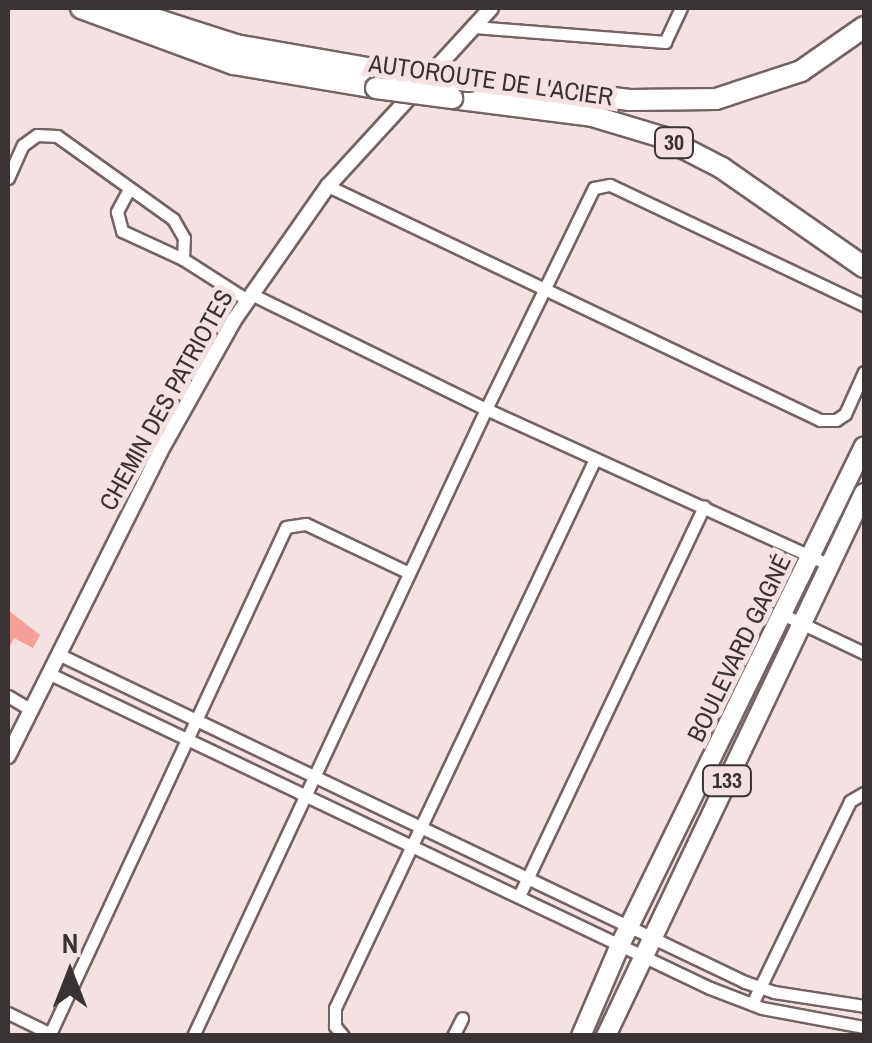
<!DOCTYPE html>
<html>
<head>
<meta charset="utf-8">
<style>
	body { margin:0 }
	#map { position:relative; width:872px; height:1043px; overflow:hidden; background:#f3e2e1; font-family:"Archivo Narrow",sans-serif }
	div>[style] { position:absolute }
	.building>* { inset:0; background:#f69f98 }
	.roads { filter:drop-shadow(2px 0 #736463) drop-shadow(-2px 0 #736463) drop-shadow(0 2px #736463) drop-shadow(0 -2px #736463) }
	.minor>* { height:11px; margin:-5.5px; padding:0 5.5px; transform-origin:5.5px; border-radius:5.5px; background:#fff }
	.tertiary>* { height:14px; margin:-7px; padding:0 7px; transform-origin:7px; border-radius:7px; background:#fff }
	.primary>* { height:18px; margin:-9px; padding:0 9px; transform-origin:9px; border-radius:9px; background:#fff }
	.motorway>* { height:20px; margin:-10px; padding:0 10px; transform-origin:10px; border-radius:10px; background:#fff }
	.bridges { filter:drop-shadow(2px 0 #736463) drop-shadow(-2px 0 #736463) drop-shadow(0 2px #736463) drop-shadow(0 -2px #736463) }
	.motorway-bridge>* { height:20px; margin:-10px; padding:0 10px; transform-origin:10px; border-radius:10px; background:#fff }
	span { translate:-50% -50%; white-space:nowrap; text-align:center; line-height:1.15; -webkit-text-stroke:10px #f3e2e1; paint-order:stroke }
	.shield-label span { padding:2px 8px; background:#f3e2e1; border:2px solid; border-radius:8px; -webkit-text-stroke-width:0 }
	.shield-label { font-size:22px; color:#3a3333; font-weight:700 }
	.street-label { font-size:25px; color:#3a3333 }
	.frame { position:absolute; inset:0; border:10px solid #3a3333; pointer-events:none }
	.north { position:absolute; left:20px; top:923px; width:100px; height:100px; -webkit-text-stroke:8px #f3e2e1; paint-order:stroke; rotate:0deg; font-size:28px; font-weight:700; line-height:40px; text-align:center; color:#3a3333 }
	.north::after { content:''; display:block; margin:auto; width:35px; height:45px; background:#3a3333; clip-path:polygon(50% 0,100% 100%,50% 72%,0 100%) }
</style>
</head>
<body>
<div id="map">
	<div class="building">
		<i style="clip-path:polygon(8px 610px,40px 635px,33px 648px,14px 638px,8px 650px)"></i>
	</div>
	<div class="roads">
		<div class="minor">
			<i style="left:474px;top:27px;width:192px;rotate:4.5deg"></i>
			<i style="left:665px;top:42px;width:38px;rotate:-65deg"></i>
			<i style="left:8px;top:178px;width:36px;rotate:-66deg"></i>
			<i style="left:23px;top:145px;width:17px;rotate:-36deg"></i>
			<i style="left:37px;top:135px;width:20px;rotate:3deg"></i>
			<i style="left:57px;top:136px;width:143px;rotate:35.6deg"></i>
			<i style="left:173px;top:219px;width:22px;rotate:60deg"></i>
			<i style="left:184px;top:238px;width:21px;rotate:93deg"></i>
			<i style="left:183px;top:259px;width:76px;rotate:32.6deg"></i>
			<i style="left:328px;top:186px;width:545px;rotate:25.44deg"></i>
			<i style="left:820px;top:420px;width:16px"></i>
			<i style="left:836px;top:420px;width:11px;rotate:-34deg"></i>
			<i style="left:845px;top:414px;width:46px;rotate:-65.7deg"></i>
			<i style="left:129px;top:189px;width:26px;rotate:118deg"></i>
			<i style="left:117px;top:212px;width:20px;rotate:75deg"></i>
			<i style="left:122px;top:231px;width:67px;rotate:24.7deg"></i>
			<i style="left:251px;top:294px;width:262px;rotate:26.1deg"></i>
			<i style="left:486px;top:409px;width:378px;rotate:24.4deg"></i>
			<i style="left:784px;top:615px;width:89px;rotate:25.4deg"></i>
			<i style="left:58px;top:654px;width:761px;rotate:25.52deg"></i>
			<i style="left:745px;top:982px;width:31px;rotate:19deg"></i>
			<i style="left:774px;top:992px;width:91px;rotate:8.8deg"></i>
			<i style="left:48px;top:673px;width:733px;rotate:25.45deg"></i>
			<i style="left:710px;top:988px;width:56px;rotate:21deg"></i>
			<i style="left:762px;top:1008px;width:104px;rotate:10.6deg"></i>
			<i style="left:8px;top:696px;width:27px;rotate:31deg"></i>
			<i style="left:520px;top:894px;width:429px;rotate:-64.6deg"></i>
			<i style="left:752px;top:1004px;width:225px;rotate:-64.2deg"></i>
			<i style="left:850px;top:801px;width:16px;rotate:-30deg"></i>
			<i style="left:8px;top:1013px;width:46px;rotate:26deg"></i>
			<i style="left:49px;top:1036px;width:561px;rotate:-65.03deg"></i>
			<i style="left:286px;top:527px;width:20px;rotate:-9deg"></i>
			<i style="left:306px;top:524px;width:114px;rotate:25.4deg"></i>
			<i style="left:193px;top:1036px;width:692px;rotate:-64.95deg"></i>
			<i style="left:486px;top:409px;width:246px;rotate:-64deg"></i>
			<i style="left:594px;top:188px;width:16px;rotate:-11deg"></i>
			<i style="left:610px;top:185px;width:281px;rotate:25.3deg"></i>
			<i style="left:343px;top:1036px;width:13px;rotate:-129deg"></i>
			<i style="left:335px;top:1026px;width:18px;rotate:-90deg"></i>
			<i style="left:335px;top:1008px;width:607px;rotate:-64.66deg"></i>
			<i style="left:453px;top:1036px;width:20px;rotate:-63deg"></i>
		</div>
		<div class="tertiary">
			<i style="left:8px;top:756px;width:340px;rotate:-63.4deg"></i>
			<i style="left:160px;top:452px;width:151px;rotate:-60.7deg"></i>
			<i style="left:234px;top:320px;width:164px;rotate:-55deg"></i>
			<i style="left:328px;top:186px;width:241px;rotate:-47.5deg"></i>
		</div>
		<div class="primary">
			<i style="left:581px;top:1036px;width:99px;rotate:-66.8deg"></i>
			<i style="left:620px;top:945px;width:555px;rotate:-63.94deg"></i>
			<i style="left:606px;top:1036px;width:601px;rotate:-64.59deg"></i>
		</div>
		<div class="motorway">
			<i style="left:81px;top:8px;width:162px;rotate:20.2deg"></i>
			<i style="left:233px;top:64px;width:145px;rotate:9.5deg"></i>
			<i style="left:121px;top:8px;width:121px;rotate:17.8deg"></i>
			<i style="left:236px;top:45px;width:157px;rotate:9.9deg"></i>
			<i style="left:468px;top:81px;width:163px;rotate:6.7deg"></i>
			<i style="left:630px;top:100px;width:86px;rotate:-0.7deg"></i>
			<i style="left:716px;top:99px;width:89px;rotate:-18.2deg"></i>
			<i style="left:801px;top:71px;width:77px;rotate:-34.9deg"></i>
			<i style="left:452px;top:98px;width:141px;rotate:7.3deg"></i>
			<i style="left:592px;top:116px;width:73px;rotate:16.7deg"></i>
			<i style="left:662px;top:137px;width:68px;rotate:27.3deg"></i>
			<i style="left:722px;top:168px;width:173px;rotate:34.9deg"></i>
		</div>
	</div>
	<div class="bridges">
		<div class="motorway-bridge">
			<i style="left:391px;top:72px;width:78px;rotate:6.7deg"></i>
			<i style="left:376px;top:88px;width:77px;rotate:7.5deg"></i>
		</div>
	</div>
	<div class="shield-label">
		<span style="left:674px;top:143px">30</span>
		<span style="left:727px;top:781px">133</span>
	</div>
	<div class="street-label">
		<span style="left:491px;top:80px;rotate:8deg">AUTOROUTE DE L'ACIER</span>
		<span style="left:166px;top:400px;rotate:-61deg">CHEMIN DES PATRIOTES</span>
		<span style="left:739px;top:648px;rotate:-64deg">BOULEVARD GAGNÉ</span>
	</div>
	<div class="frame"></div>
	<div class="north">N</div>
</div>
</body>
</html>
